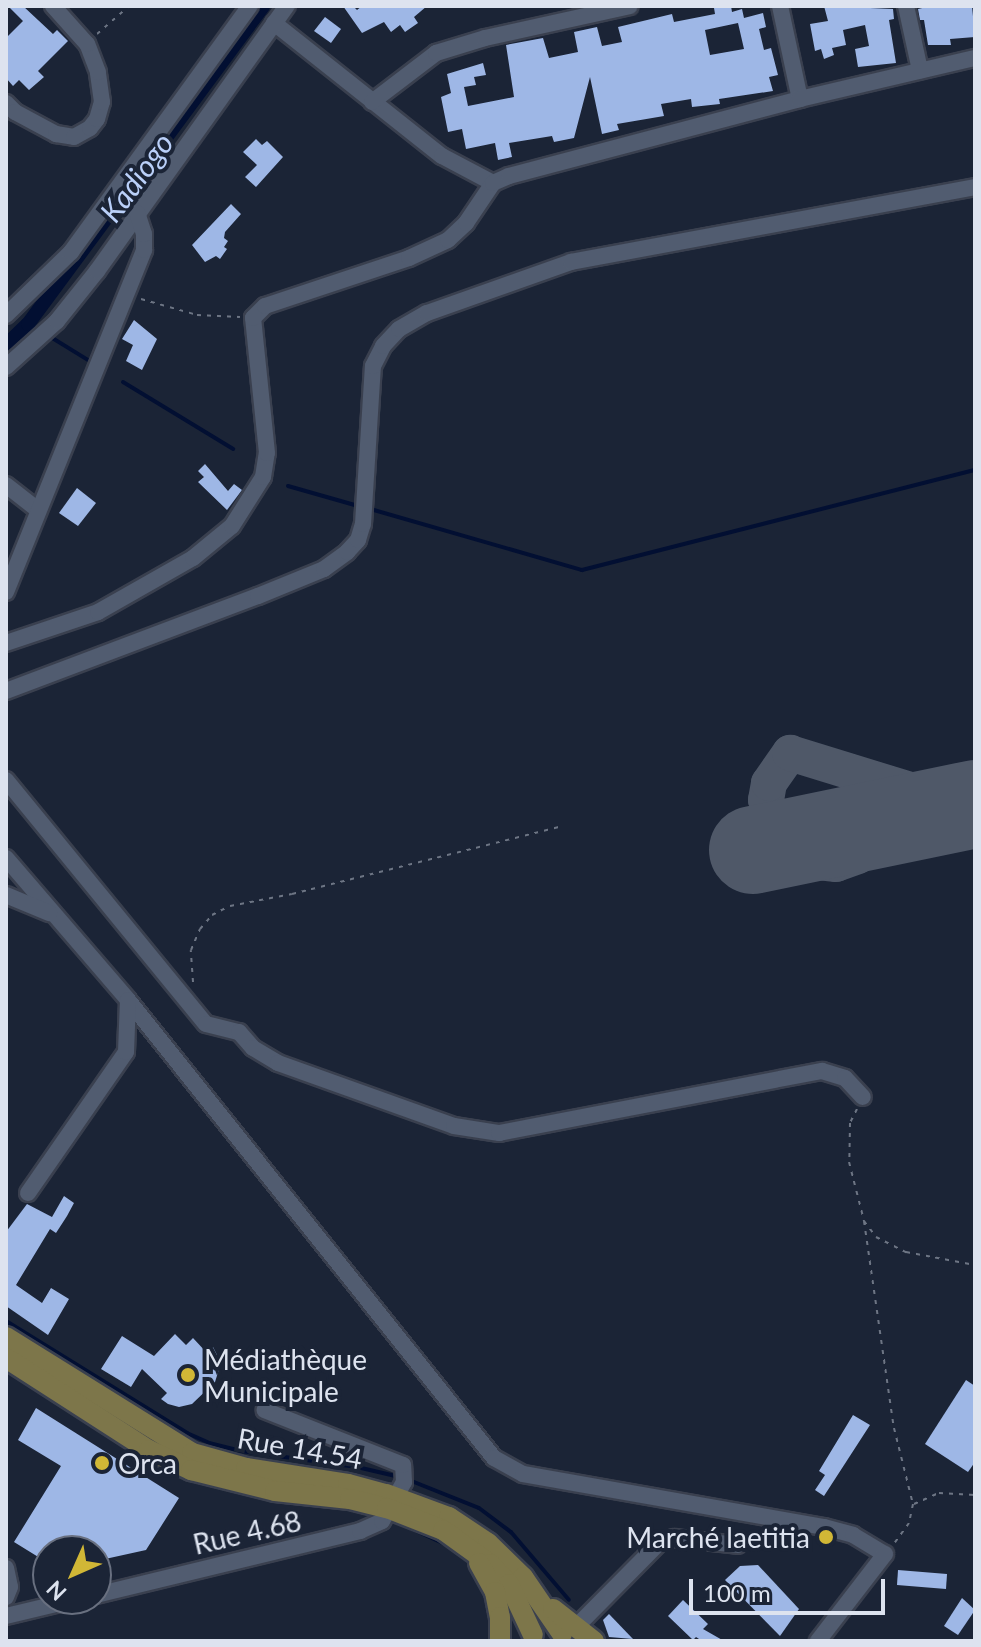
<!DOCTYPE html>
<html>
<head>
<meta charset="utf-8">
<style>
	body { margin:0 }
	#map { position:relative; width:981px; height:1647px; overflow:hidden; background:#1b2436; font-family:Lato,sans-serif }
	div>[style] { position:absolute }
	.stream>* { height:4px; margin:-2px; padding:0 2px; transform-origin:2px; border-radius:2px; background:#020f32 }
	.canal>* { height:14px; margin:-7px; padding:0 7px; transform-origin:7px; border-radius:7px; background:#020f32 }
	.taxiway>* { height:36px; margin:-18px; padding:0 18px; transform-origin:18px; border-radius:18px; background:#4f5868 }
	.runway>* { height:88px; margin:-44px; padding:0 44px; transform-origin:44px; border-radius:44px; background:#4f5868 }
	.building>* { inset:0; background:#9eb7e6 }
	.path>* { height:2px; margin-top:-1px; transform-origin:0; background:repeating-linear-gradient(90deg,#6d7584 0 4px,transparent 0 10px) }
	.roads { filter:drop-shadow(2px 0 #3a404f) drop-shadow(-2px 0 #3a404f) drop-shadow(0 2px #3a404f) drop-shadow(0 -2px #3a404f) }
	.minor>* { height:16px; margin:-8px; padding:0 8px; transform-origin:8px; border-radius:8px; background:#515c70 }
	.major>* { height:20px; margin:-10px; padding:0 10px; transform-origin:10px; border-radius:10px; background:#7d764a }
	.dots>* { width:22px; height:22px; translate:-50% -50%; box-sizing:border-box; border:4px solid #1b2436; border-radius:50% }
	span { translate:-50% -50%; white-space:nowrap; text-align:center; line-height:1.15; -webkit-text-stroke:8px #1b2436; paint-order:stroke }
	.poi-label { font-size:28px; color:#dde3ef }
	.left { translate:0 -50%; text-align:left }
	.right { translate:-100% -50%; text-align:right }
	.street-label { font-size:28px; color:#dde3ef }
	.water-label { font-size:30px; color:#bad0f9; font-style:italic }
	.frame { position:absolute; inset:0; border:8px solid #dde3ef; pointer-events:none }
	.north { position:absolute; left:32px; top:1535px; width:80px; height:80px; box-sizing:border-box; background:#1b2436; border:2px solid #697080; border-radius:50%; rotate:225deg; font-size:22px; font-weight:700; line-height:32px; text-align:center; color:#dde3ef }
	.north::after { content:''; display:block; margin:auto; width:28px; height:36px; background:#d1b736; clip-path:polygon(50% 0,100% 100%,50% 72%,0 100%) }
	.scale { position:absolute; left:689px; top:1579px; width:196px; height:36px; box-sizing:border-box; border:4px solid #dde3ef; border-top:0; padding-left:10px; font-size:24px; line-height:28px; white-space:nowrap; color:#dde3ef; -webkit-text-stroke:6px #1b2436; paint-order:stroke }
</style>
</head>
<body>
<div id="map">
	<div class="stream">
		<i style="left:28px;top:324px;width:12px;rotate:31deg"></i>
		<i style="left:49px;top:336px;width:46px;rotate:31.6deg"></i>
		<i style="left:123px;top:382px;width:129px;rotate:31.3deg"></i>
		<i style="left:288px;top:486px;width:73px;rotate:15.9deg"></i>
		<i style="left:367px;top:508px;width:224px;rotate:16.1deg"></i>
		<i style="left:582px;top:570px;width:406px;rotate:-14.3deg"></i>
		<i style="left:6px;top:1321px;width:213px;rotate:31.7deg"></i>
		<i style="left:187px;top:1433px;width:24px;rotate:24deg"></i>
		<i style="left:209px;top:1443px;width:33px;rotate:14deg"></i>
		<i style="left:241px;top:1451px;width:117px;rotate:7.9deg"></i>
		<i style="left:357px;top:1467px;width:44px;rotate:13.1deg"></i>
		<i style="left:409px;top:1480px;width:75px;rotate:21.8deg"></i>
		<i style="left:479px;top:1508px;width:40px;rotate:37deg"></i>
		<i style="left:511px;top:1532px;width:89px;rotate:49.5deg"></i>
		<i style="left:410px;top:1528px;width:43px;rotate:24.8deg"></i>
	</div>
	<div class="canal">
		<i style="left:6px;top:345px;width:30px;rotate:-44deg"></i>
		<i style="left:28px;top:324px;width:395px;rotate:-53.5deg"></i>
	</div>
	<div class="taxiway">
		<i style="left:886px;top:823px;width:43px;rotate:130.3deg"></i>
		<i style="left:858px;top:856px;width:23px;rotate:160deg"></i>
		<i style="left:836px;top:864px;width:20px;rotate:-174deg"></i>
		<i style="left:816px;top:862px;width:38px;rotate:-152deg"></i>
		<i style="left:782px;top:844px;width:17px;rotate:-126deg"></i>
		<i style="left:772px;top:830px;width:31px;rotate:-101deg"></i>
		<i style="left:766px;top:800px;width:17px;rotate:-80deg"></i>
		<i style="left:769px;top:783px;width:37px;rotate:-55deg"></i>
		<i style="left:790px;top:753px;width:160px;rotate:17.1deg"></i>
		<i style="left:943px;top:800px;width:32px;rotate:4deg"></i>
	</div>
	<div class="runway">
		<i style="left:753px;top:850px;width:227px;rotate:-11.7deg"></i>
	</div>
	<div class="building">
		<i style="clip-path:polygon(8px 6px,23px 6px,53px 34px,57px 30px,68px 41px,38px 71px,44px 77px,29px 90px,19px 80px,13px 86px,6px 78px,6px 38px,23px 21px)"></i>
		<i style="clip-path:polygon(343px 6px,353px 6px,357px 10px,362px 6px,427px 6px,414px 17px,418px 23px,405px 32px,400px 25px,391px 32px,384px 22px,362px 33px)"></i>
		<i style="clip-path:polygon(evenodd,720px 6px,731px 6px,732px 12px,742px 9px,744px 18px,763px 13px,766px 27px,759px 29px,764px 50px,771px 48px,778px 75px,769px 77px,773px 91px,719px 99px,720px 104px,692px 107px,691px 99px,661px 104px,664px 116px,617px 124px,619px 130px,602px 134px,590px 77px,574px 138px,554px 142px,552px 136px,509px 143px,512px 157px,498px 160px,495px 143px,466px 149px,462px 129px,448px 132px,441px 97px,451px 93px,447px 74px,483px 63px,486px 75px,474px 77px,476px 85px,464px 87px,468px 106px,514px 97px,506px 45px,543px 38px,549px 58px,578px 52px,574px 32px,597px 27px,602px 46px,622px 42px,618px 27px,672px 14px,674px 22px,715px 14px,714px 8px,720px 6px,738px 23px,744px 49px,710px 55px,705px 30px,738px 23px)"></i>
		<i style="clip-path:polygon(824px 6px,893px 9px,894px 19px,889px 20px,896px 63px,858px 67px,855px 49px,869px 46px,865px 25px,843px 30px,846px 45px,832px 48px,834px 55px,824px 59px,821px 49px,815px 51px,810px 24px,828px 21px)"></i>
		<i style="clip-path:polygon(931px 6px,972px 6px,975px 37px,950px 39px,951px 45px,928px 45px,924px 20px,920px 20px,918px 9px)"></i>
		<i style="clip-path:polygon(325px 17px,341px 29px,331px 43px,314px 31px)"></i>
		<i style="clip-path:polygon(256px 139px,262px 145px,267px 141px,283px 157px,256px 187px,245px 177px,257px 165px,243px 152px)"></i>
		<i style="clip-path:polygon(231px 204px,241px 214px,225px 232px,224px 238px,228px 241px,224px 247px,227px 249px,220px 259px,216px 256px,205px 262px,192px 245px)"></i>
		<i style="clip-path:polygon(134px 320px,157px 339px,142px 370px,126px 361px,133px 345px,122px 339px)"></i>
		<i style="clip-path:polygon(205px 464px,228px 491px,234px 484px,242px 490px,227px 510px,198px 482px,204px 477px,198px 471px)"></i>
		<i style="clip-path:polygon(77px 488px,96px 503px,78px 526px,59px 513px)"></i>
		<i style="clip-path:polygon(64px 1196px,74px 1203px,67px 1216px,56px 1233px,50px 1229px,16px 1285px,42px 1303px,51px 1288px,69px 1299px,48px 1335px,6px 1306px,6px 1232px,27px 1204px,52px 1217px)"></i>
		<i style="clip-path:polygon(175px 1334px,186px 1345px,193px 1338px,207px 1353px,213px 1347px,221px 1363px,215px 1382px,192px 1404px,179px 1407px,168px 1404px,161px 1399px,167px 1393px,142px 1369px,131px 1387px,101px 1369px,122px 1336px,154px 1356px)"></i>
		<i style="clip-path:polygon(966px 1380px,975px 1386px,975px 1462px,968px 1472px,925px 1444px)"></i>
		<i style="clip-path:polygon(36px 1408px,179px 1498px,146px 1550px,96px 1561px,96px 1551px,48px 1551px,48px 1563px,14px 1542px,61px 1466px,18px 1440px)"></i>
		<i style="clip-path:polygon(853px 1415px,870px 1425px,824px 1496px,815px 1490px,825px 1475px,819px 1471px)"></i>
		<i style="clip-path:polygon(758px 1565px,799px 1609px,780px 1636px,725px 1580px,740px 1566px)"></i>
		<i style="clip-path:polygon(898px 1570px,947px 1574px,946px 1589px,897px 1585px)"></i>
		<i style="clip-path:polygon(962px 1598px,975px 1610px,958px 1635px,944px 1626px)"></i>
		<i style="clip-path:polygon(683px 1600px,708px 1624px,703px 1629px,724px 1641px,702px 1641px,696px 1637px,693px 1640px,668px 1616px)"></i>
		<i style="clip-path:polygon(609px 1614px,633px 1639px,609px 1637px,603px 1620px)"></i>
	</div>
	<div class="path">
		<i style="left:97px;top:34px;width:43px;rotate:-41.2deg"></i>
		<i style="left:141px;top:299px;width:58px;rotate:15.9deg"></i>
		<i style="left:197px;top:315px;width:43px;rotate:2.7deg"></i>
		<i style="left:193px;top:982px;width:32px;rotate:-94deg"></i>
		<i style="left:191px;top:950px;width:23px;rotate:-67deg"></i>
		<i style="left:200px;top:929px;width:18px;rotate:-49deg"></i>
		<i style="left:212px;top:915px;width:20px;rotate:-27deg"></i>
		<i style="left:230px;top:906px;width:63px;rotate:-11deg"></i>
		<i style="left:292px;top:894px;width:275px;rotate:-14.1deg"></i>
		<i style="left:857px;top:1109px;width:16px;rotate:117deg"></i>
		<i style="left:850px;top:1123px;width:39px;rotate:91deg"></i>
		<i style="left:849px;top:1162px;width:61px;rotate:75.7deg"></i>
		<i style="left:864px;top:1221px;width:20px;rotate:53deg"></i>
		<i style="left:876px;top:1237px;width:34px;rotate:27deg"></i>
		<i style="left:906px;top:1252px;width:70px;rotate:10.7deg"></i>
		<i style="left:864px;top:1221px;width:209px;rotate:81.8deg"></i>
		<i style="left:894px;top:1428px;width:78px;rotate:76deg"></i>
		<i style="left:913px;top:1504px;width:19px;rotate:102deg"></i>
		<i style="left:909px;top:1523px;width:24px;rotate:126deg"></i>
		<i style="left:914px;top:1504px;width:27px;rotate:-24deg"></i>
		<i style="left:939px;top:1493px;width:36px;rotate:3deg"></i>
	</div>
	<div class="roads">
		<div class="minor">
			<i style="left:780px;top:6px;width:95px;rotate:77.9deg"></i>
			<i style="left:906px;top:6px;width:66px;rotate:77.7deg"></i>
			<i style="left:274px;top:23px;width:214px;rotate:38.4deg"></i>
			<i style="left:442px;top:156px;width:58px;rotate:27.9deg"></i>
			<i style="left:372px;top:102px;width:81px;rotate:-37.4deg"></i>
			<i style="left:436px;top:53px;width:51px;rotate:-17deg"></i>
			<i style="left:485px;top:38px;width:148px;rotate:-12.4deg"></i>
			<i style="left:6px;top:103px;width:13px;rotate:45deg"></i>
			<i style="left:15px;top:112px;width:47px;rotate:28.2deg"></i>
			<i style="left:56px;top:134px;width:18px;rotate:9deg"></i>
			<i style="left:74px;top:137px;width:18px;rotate:-29deg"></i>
			<i style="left:90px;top:128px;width:11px;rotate:-52deg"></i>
			<i style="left:97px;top:119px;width:18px;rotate:-74deg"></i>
			<i style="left:102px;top:102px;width:30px;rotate:-98deg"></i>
			<i style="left:98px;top:72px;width:30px;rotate:-111deg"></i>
			<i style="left:87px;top:44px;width:51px;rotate:-131.8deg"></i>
			<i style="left:6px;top:315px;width:91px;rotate:-44.1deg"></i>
			<i style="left:71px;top:252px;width:304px;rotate:-54deg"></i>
			<i style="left:6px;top:367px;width:69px;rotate:-42deg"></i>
			<i style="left:57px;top:321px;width:64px;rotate:-51.3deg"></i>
			<i style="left:97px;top:271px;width:326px;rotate:-54.4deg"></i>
			<i style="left:6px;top:485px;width:41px;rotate:38deg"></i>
			<i style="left:6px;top:592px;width:369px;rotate:-68deg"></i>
			<i style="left:144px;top:250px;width:16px;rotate:-90deg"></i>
			<i style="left:144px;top:234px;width:22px;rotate:-108deg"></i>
			<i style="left:6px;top:643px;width:97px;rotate:-18.6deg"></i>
			<i style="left:98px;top:612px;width:109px;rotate:-29.6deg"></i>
			<i style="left:193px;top:558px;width:50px;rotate:-39.4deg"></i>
			<i style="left:232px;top:526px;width:58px;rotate:-57.7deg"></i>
			<i style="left:263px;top:477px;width:24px;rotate:-81deg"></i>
			<i style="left:267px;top:453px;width:136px;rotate:-95.9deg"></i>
			<i style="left:253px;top:318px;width:17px;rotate:-45deg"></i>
			<i style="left:265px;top:306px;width:152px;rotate:-18.4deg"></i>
			<i style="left:409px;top:258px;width:43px;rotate:-24.8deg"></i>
			<i style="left:448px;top:240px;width:25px;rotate:-43deg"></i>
			<i style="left:466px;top:223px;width:48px;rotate:-56deg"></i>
			<i style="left:493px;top:183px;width:17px;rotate:-24deg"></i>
			<i style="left:509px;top:176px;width:301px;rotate:-14.8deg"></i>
			<i style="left:800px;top:99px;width:180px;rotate:-13.2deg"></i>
			<i style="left:6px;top:691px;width:269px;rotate:-20.7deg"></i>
			<i style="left:258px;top:596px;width:71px;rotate:-22.2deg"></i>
			<i style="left:324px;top:569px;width:29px;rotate:-36deg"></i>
			<i style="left:347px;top:552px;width:16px;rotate:-47deg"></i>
			<i style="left:358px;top:540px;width:17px;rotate:-73deg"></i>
			<i style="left:363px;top:524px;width:158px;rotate:-86.4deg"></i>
			<i style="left:373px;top:366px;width:22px;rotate:-63deg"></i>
			<i style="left:383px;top:346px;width:23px;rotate:-47deg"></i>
			<i style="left:399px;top:329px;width:32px;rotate:-30deg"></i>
			<i style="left:427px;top:313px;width:153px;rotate:-19.5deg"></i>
			<i style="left:571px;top:262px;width:411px;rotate:-10.5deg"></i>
			<i style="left:6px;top:780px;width:315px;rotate:50.7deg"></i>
			<i style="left:206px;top:1024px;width:34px;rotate:14deg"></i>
			<i style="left:239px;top:1032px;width:21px;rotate:49deg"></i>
			<i style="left:253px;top:1048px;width:29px;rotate:31deg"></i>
			<i style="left:278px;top:1063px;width:187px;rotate:19.7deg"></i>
			<i style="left:454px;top:1126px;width:46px;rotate:8.8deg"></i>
			<i style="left:499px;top:1133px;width:329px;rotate:-10.9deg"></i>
			<i style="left:822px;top:1071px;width:24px;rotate:17deg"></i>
			<i style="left:845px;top:1078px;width:26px;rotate:47deg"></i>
			<i style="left:6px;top:858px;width:187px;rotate:49.3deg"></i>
			<i style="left:128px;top:1000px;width:586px;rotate:51.37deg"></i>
			<i style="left:494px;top:1458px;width:33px;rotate:29deg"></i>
			<i style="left:523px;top:1474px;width:306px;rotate:10deg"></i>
			<i style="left:824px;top:1527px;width:30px;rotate:15deg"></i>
			<i style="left:853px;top:1535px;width:37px;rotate:31deg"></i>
			<i style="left:885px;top:1554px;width:110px;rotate:127.6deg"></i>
			<i style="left:6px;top:895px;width:47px;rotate:22.7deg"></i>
			<i style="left:28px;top:1193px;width:172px;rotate:-55.2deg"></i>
			<i style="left:126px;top:1052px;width:52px;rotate:-87.8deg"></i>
			<i style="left:6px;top:1568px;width:19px;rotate:78deg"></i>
			<i style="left:10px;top:1587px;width:11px;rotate:112deg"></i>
			<i style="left:96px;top:1595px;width:272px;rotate:-13.6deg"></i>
			<i style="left:360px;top:1531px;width:24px;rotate:-24deg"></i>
			<i style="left:382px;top:1521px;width:45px;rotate:-60.6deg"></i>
			<i style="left:404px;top:1482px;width:17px;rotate:-93deg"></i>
			<i style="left:403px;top:1465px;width:149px;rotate:-158.4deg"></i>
			<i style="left:6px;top:1616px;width:73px;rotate:-13.5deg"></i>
			<i style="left:575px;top:1628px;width:121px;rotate:-45.3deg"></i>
			<i style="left:660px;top:1542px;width:15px;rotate:-16deg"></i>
			<i style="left:674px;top:1538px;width:64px;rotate:6.2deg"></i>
		</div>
		<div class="major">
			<i style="left:6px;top:1337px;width:219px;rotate:31.9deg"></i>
			<i style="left:192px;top:1453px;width:56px;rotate:15.5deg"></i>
			<i style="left:246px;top:1468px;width:103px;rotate:8.9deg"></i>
			<i style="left:348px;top:1484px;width:39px;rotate:15deg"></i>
			<i style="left:386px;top:1494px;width:67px;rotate:20.1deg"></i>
			<i style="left:449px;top:1517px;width:47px;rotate:33.7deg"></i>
			<i style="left:488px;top:1543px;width:49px;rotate:44.2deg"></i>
			<i style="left:523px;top:1577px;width:69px;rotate:55.6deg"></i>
			<i style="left:6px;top:1358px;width:170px;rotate:32.8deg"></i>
			<i style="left:149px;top:1450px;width:47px;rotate:25.5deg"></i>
			<i style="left:191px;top:1470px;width:87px;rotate:14deg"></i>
			<i style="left:275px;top:1491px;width:75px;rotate:6.1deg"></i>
			<i style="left:350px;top:1499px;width:38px;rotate:14deg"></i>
			<i style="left:387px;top:1508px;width:60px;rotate:21.4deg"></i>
			<i style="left:443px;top:1530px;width:58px;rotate:35.9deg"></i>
			<i style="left:490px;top:1564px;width:28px;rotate:46deg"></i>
			<i style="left:509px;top:1584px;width:56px;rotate:64.8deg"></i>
			<i style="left:479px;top:1563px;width:33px;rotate:61deg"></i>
			<i style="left:495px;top:1592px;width:25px;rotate:79deg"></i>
			<i style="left:500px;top:1617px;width:24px;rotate:90deg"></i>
			<i style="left:553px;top:1609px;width:52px;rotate:38deg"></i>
		</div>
	</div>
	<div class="dots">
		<i style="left:188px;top:1375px;background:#d1b736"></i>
		<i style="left:102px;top:1463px;background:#d1b736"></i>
		<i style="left:826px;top:1537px;background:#d1b736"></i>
	</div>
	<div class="poi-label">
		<span class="left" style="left:204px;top:1375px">Médiathèque<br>Municipale</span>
		<span class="left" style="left:118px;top:1463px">Orca</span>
		<span class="right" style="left:810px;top:1537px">Marché laetitia</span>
	</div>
	<div class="street-label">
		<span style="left:300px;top:1448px;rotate:10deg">Rue 14.54</span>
		<span style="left:247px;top:1532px;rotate:-13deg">Rue 4.68</span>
	</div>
	<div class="water-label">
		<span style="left:136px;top:177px;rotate:-54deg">Kadiogo</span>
	</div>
	<div class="frame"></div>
	<div class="north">N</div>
	<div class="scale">100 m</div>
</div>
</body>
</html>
